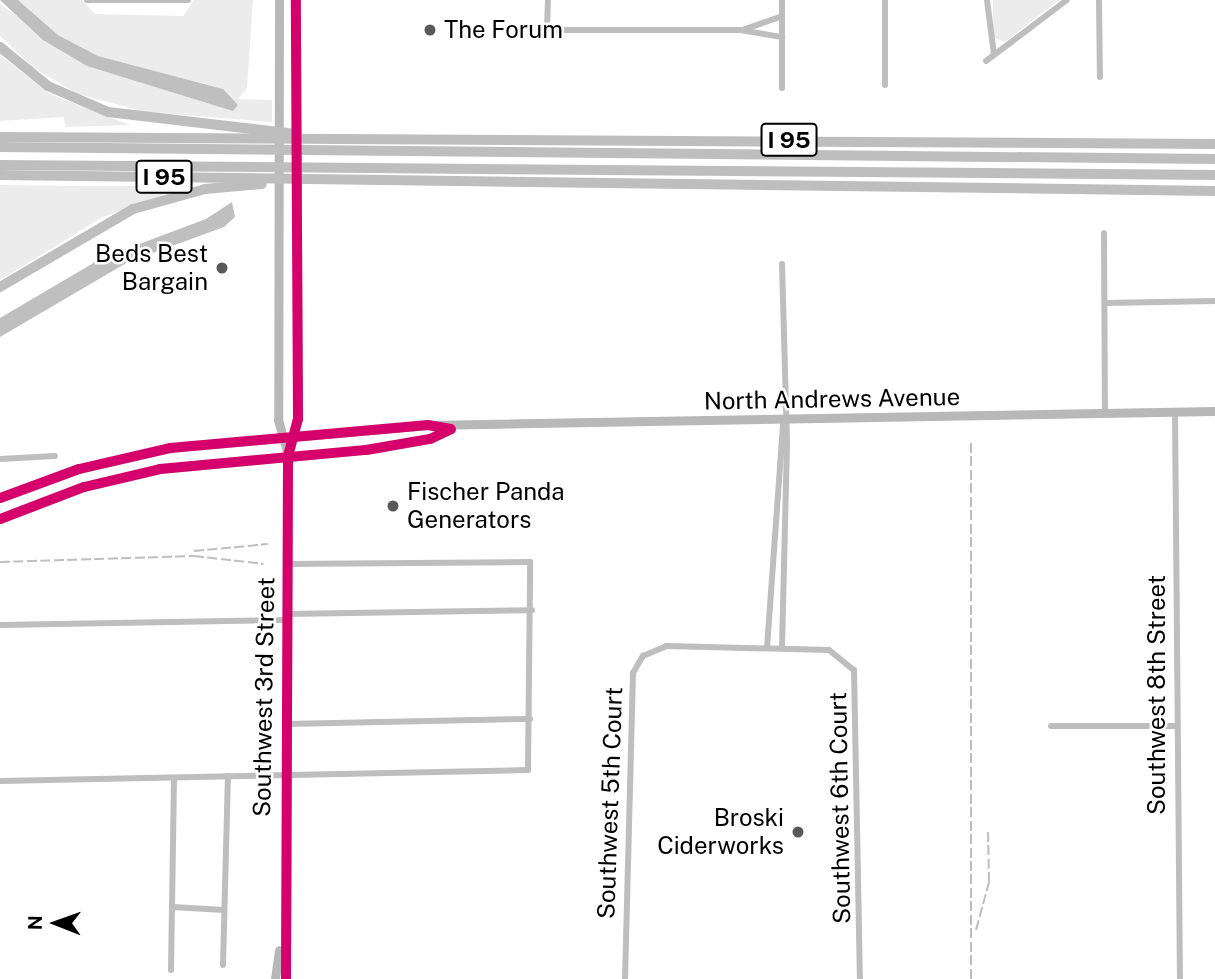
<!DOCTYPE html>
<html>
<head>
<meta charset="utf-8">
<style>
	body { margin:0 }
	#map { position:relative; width:1215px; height:979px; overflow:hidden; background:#fff; font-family:"Public Sans",sans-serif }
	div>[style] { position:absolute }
	.green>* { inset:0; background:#ececec }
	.water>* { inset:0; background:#bfbfbf }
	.street>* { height:6px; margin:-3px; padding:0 3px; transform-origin:3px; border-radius:3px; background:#bebebe }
	.secondary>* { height:9px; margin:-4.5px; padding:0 4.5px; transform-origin:4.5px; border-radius:4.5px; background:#b8b8b8 }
	.highway>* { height:10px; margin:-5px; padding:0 5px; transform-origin:5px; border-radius:5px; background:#bebebe }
	.rail>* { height:2px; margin-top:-1px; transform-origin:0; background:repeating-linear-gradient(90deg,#bebebe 0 10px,transparent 0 13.5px) }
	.cycleway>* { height:10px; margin:-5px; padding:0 5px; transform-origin:5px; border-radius:5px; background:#d6006c }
	.dots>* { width:19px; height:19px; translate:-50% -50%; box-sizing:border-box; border:4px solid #fff; border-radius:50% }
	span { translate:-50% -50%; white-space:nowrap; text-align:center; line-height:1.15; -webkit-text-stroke:5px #fff; paint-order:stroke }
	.shield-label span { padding:2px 5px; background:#fff; border:2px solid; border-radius:5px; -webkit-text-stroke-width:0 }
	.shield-label { font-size:23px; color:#000; font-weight:700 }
	.poi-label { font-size:24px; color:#000 }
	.left { translate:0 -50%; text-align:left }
	.right { translate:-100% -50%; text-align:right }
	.street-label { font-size:24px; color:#000 }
	.north { position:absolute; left:21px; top:888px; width:70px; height:70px; -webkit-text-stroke:5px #fff; paint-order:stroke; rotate:271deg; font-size:19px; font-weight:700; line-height:28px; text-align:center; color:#000 }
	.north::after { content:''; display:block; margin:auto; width:24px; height:32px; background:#000; clip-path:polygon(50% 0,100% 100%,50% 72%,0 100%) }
</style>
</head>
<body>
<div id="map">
	<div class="green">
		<i style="clip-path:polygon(18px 0,82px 0,95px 14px,183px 16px,194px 0,253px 0,247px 88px,238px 99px,272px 100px,272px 122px,146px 112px,78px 94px,34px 68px,0 36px,0 4px,87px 66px,226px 106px,223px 89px,98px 56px,58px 35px)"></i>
		<i style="clip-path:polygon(993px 0,1059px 0,1005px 42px,993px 37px)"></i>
		<i style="clip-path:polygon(0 55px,50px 94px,130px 125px,65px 127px,64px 117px,0 121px)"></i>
		<i style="clip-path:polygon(0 185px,83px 186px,186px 186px,101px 218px,0 280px)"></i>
	</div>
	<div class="water">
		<i style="clip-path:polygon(0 0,18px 0,58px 35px,98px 56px,223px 89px,238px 105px,233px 111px,87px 66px,43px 40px)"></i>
		<i style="clip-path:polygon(232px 202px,235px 217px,224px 227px,128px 262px,0 337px,0 318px,102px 258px,206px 219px)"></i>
	</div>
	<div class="street">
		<i style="left:87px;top:0;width:101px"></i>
		<i style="left:548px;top:0;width:30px;rotate:92deg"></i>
		<i style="left:547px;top:30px;width:193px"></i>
		<i style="left:740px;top:30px;width:43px;rotate:9.5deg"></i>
		<i style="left:885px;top:0;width:85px;rotate:90deg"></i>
		<i style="left:987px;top:0;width:55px;rotate:82.7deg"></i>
		<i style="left:1099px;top:0;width:77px;rotate:89.3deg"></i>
		<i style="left:745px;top:29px;width:39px;rotate:-19deg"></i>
		<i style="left:986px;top:61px;width:101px;rotate:-37deg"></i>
		<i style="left:782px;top:88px;width:88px;rotate:-90deg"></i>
		<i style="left:1104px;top:233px;width:178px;rotate:89.7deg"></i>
		<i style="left:1105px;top:303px;width:110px;rotate:-1deg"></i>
		<i style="left:1175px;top:411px;width:568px;rotate:89.5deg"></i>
		<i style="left:0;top:459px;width:55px;rotate:-3.1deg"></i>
		<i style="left:286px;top:614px;width:246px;rotate:-0.9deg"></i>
		<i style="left:0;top:625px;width:286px;rotate:-1deg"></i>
		<i style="left:767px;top:648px;width:226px;rotate:-85.9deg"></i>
		<i style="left:782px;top:648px;width:206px;rotate:-88.6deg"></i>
		<i style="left:787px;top:442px;width:178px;rotate:-91.6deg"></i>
		<i style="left:286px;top:724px;width:244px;rotate:-1.2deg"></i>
		<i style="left:1051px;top:726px;width:125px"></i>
		<i style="left:0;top:781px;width:528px;rotate:-1.19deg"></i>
		<i style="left:528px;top:770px;width:208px;rotate:-89.4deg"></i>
		<i style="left:530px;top:562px;width:243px;rotate:179.5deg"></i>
		<i style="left:172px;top:907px;width:52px;rotate:3.3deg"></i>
		<i style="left:223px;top:965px;width:189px;rotate:-88.5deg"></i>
		<i style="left:171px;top:970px;width:192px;rotate:-89.1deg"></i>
		<i style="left:625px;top:979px;width:306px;rotate:-88.5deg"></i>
		<i style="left:633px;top:673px;width:20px;rotate:-60deg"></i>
		<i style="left:643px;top:656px;width:25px;rotate:-23deg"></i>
		<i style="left:666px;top:646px;width:163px;rotate:1.4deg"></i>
		<i style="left:829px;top:650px;width:32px;rotate:39deg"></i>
		<i style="left:854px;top:670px;width:309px;rotate:88.9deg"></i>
	</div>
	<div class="secondary">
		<i style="left:279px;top:0;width:420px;rotate:90.1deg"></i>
		<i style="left:278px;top:420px;width:37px;rotate:74deg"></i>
		<i style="left:0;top:498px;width:84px;rotate:-20.2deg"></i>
		<i style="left:79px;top:469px;width:93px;rotate:-13deg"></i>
		<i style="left:170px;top:448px;width:259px;rotate:-5.1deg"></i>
		<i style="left:428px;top:425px;width:787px;rotate:-1.02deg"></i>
		<i style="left:0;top:519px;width:90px;rotate:-20.9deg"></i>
		<i style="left:84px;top:487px;width:78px;rotate:-13.3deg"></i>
		<i style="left:160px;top:469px;width:207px;rotate:-5.3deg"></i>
		<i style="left:366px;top:450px;width:65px;rotate:-9.8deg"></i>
		<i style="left:430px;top:439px;width:23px;rotate:-25deg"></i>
		<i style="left:275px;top:979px;width:29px;rotate:-82deg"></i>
		<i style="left:286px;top:979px;width:523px;rotate:-89.78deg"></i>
		<i style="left:288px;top:456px;width:38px;rotate:-75deg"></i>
		<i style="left:298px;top:419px;width:419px;rotate:-90.3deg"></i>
	</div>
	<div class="highway">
		<i style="left:0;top:47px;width:62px;rotate:39.1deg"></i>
		<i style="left:48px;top:86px;width:65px;rotate:23.4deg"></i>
		<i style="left:108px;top:112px;width:187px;rotate:6.7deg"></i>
		<i style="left:0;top:137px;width:1215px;rotate:0.33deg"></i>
		<i style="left:0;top:147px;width:1215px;rotate:0.57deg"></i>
		<i style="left:0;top:165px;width:1215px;rotate:0.47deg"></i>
		<i style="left:0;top:175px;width:1215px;rotate:0.75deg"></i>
		<i style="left:0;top:287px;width:154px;rotate:-30.4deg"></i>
		<i style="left:133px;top:209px;width:75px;rotate:-15.5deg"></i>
		<i style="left:205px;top:189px;width:57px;rotate:-5deg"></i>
	</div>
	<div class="rail">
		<i style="left:194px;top:551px;width:74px;rotate:-5.4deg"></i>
		<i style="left:0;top:562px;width:194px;rotate:-1.8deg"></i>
		<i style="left:194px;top:556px;width:70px;rotate:6.5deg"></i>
		<i style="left:976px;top:930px;width:50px;rotate:-74.8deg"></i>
		<i style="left:989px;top:882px;width:51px;rotate:-91.1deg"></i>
		<i style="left:971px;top:979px;width:538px;rotate:-90deg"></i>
	</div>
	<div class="cycleway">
		<i style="left:0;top:498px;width:84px;rotate:-20.2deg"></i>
		<i style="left:79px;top:469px;width:93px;rotate:-13deg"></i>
		<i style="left:170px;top:448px;width:259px;rotate:-5.1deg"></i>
		<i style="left:428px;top:425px;width:23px;rotate:10deg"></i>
		<i style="left:0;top:519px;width:90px;rotate:-20.9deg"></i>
		<i style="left:84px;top:487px;width:78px;rotate:-13.3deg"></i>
		<i style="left:160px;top:469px;width:207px;rotate:-5.3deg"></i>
		<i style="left:366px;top:450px;width:65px;rotate:-9.8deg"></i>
		<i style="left:430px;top:439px;width:23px;rotate:-25deg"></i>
		<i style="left:286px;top:979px;width:523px;rotate:-89.78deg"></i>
		<i style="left:288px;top:456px;width:38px;rotate:-75deg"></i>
		<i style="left:298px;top:419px;width:419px;rotate:-90.3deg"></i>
	</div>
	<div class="dots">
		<i style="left:430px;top:30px;background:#595959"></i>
		<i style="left:222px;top:268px;background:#595959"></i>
		<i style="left:393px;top:506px;background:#595959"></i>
		<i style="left:798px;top:832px;background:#595959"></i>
	</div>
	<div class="shield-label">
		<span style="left:789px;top:140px">I 95</span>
		<span style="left:164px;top:177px">I 95</span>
	</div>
	<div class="poi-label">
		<span class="left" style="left:444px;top:30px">The Forum</span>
		<span class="right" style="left:208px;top:268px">Beds Best<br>Bargain</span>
		<span class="left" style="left:407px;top:506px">Fischer Panda<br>Generators</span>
		<span class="right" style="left:784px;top:832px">Broski<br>Ciderworks</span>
	</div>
	<div class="street-label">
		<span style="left:832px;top:399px;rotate:-1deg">North Andrews Avenue</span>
		<span style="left:1157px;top:695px;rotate:-90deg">Southwest 8th Street</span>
		<span style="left:264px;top:697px;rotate:-89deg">Southwest 3rd Street</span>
		<span style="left:610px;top:803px;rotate:-88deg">Southwest 5th Court</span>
		<span style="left:840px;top:808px;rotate:-91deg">Southwest 6th Court</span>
	</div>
	<div class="north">N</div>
</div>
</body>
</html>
